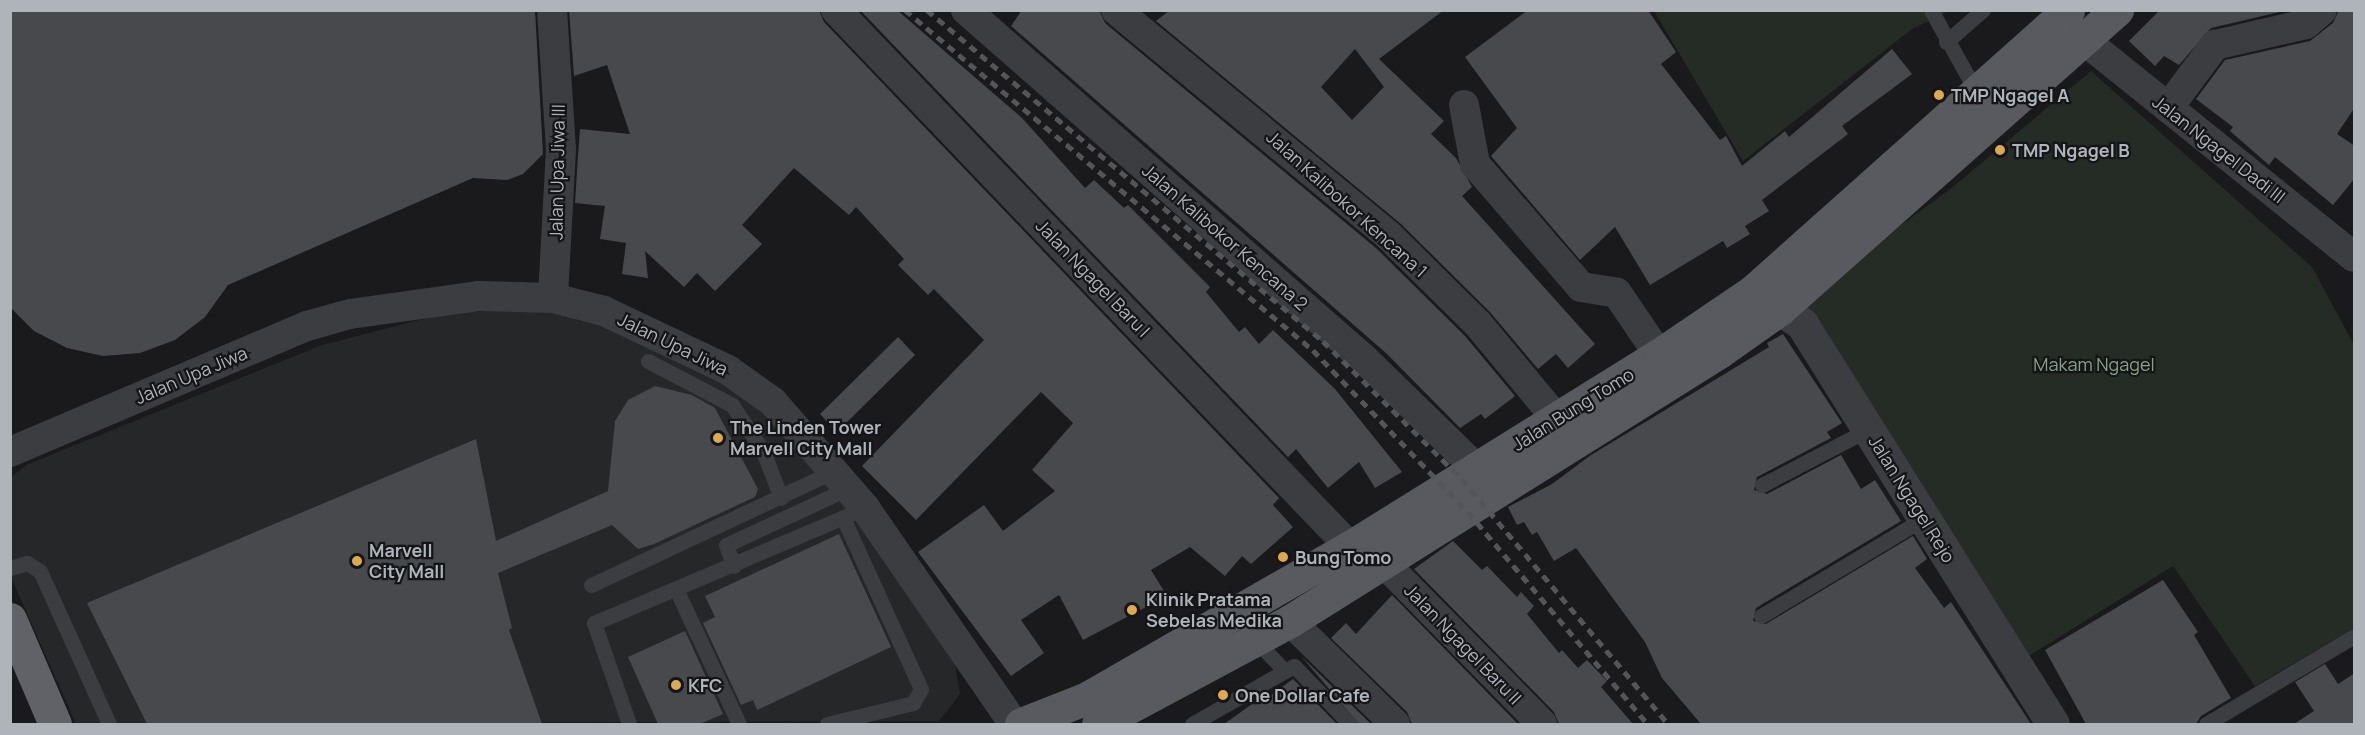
<!DOCTYPE html>
<html>
<head>
<meta charset="utf-8">
<style>
	body { margin:0 }
	#map { position:relative; width:2365px; height:735px; overflow:hidden; background:#1a1a1c; font-family:Manrope,sans-serif }
	div>[style] { position:absolute }
	.built>* { inset:0; background:#262729 }
	.green>* { inset:0; background:#252c25 }
	.building>* { inset:0; background:#48494c }
	.service>* { height:15px; margin:-7.5px; padding:0 7.5px; transform-origin:7.5px; border-radius:7.5px; background:#3c3d41 }
	.minor>* { height:30px; margin:-15px; padding:0 15px; transform-origin:15px; border-radius:15px; background:#3c3d41 }
	.tertiary>* { height:33px; margin:-16.5px; padding:0 16.5px; transform-origin:16.5px; border-radius:16.5px; background:#3c3d41 }
	.primary>* { height:33px; margin:-16.5px; padding:0 16.5px; transform-origin:16.5px; border-radius:16.5px; background:#585a5f }
	.trunk>* { height:33px; margin:-16.5px; padding:0 16.5px; transform-origin:16.5px; border-radius:16.5px; background:#606268 }
	.rail>* { height:4.5px; margin-top:-2.25px; transform-origin:0; background:repeating-linear-gradient(90deg,#535559 0 8px,transparent 0 14px) }
	.dots>* { width:16px; height:16px; translate:-50% -50%; box-sizing:border-box; border:3px solid #151517; border-radius:50% }
	span { translate:-50% -50%; white-space:nowrap; text-align:center; line-height:1.15; -webkit-text-stroke:4.5px #151517; paint-order:stroke }
	.poi-label { font-size:18px; color:#afb3ba; font-weight:700 }
	.left { translate:0 -50%; text-align:left }
	.street-label { font-size:18px; color:#afb3ba }
	.park-label { font-size:18px; color:#88a289 }
	.frame { position:absolute; inset:0; border:12px solid #afb3ba; pointer-events:none }
</style>
</head>
<body>
<div id="map">
	<div class="built">
		<i style="clip-path:polygon(531px 309px,616px 325px,692px 362px,758px 408px,808px 455px,953px 652px,960px 694px,939px 721px,76px 724px,11px 577px,10px 478px,26px 465px,322px 345px,447px 313px)"></i>
	</div>
	<div class="green">
		<i style="clip-path:polygon(1654px 11px,1949px 11px,1912px 29px,1743px 161px)"></i>
		<i style="clip-path:polygon(2091px 71px,2312px 267px,2354px 345px,2354px 628px,2255px 686px,2173px 566px,2024px 659px,1799px 300px,1953px 187px)"></i>
	</div>
	<div class="building">
		<i style="clip-path:polygon(10px 10px,535px 10px,543px 154px,523px 174px,507px 180px,473px 178px,228px 285px,205px 317px,175px 340px,140px 353px,103px 356px,67px 348px,34px 331px,10px 307px)"></i>
		<i style="clip-path:polygon(569px 10px,819px 10px,824px 22px,1279px 498px,1273px 505px,1293px 527px,1251px 564px,1242px 556px,1225px 576px,1190px 547px,1151px 570px,1167px 596px,1083px 640px,1059px 595px,1021px 620px,1044px 653px,1011px 676px,918px 552px,984px 505px,1003px 531px,1055px 491px,1032px 470px,1073px 423px,1041px 392px,916px 520px,862px 466px,984px 340px,934px 289px,928px 295px,898px 265px,904px 259px,856px 207px,849px 215px,794px 168px,742px 225px,762px 244px,715px 291px,697px 273px,684px 287px,645px 251px,648px 278px,622px 274px,626px 243px,600px 239px,605px 206px,575px 203px,578px 156px,580px 129px,630px 134px,607px 65px,574px 76px)"></i>
		<i style="clip-path:polygon(860px 10px,897px 10px,1022px 118px,1085px 188px,1094px 180px,1124px 208px,1128px 205px,1210px 287px,1206px 292px,1239px 332px,1245px 327px,1259px 344px,1273px 330px,1335px 389px,1402px 472px,1375px 488px,1359px 462px,1328px 488px,1296px 449px,1288px 457px)"></i>
		<i style="clip-path:polygon(1022px 10px,1099px 10px,1105px 23px,1377px 249px,1465px 336px,1515px 396px,1485px 419px,1481px 414px,1460px 428px,1386px 353px,1011px 26px)"></i>
		<i style="clip-path:polygon(evenodd,1170px 10px,1444px 10px,1379px 59px,1444px 121px,1431px 134px,1456px 158px,1472px 187px,1462px 196px,1595px 344px,1568px 368px,1556px 354px,1538px 369px,1490px 312px,1401px 224px,1156px 21px,1170px 10px,1355px 49px,1384px 87px,1352px 120px,1321px 87px,1355px 49px)"></i>
		<i style="clip-path:polygon(1528px 10px,1648px 10px,1676px 52px,1661px 64px,1720px 140px,1726px 136px,1742px 166px,1785px 131px,1789px 137px,1892px 49px,1912px 74px,1842px 126px,1848px 134px,1762px 200px,1769px 211px,1745px 226px,1750px 234px,1727px 248px,1723px 241px,1650px 285px,1615px 227px,1580px 260px,1491px 156px,1517px 128px,1465px 57px)"></i>
		<i style="clip-path:polygon(2160px 10px,2288px 10px,2211px 28px,2179px 65px,2164px 56px,2155px 66px,2129px 41px)"></i>
		<i style="clip-path:polygon(2339px 10px,2355px 10px,2355px 107px,2337px 134px,2355px 146px,2355px 178px,2333px 205px,2275px 157px,2269px 165px,2230px 131px,2233px 127px,2196px 99px,2225px 60px,2310px 41px,2333px 23px)"></i>
		<i style="clip-path:polygon(1783px 334px,1842px 423px,1827px 432px,1831px 438px,1757px 477px,1754px 490px,1767px 494px,1841px 455px,1861px 489px,1875px 480px,1901px 521px,1756px 608px,1753px 621px,1766px 624px,1913px 536px,1927px 559px,1915px 568px,1944px 608px,1951px 602px,2031px 724px,1701px 724px,1662px 678px,1645px 642px,1576px 548px,1554px 561px,1537px 532px,1532px 535px,1524px 522px,1517px 525px,1508px 507px,1552px 484px,1591px 455px,1769px 347px,1767px 343px)"></i>
		<i style="clip-path:polygon(898px 337px,915px 355px,837px 432px,820px 414px)"></i>
		<i style="clip-path:polygon(655px 386px,692px 395px,715px 408px,758px 489px,755px 497px,654px 544px,638px 549px,612px 525px,498px 573px,512px 628px,509px 630px,542px 724px,147px 724px,87px 603px,476px 439px,496px 541px,608px 491px,615px 421px,628px 400px)"></i>
		<i style="clip-path:polygon(839px 534px,891px 647px,757px 710px,753px 700px,741px 705px,703px 623px,715px 617px,705px 596px)"></i>
		<i style="clip-path:polygon(1453px 541px,1482px 570px,1487px 566px,1517px 597px,1521px 592px,1534px 606px,1527px 614px,1559px 653px,1562px 650px,1578px 668px,1587px 660px,1607px 681px,1601px 687px,1633px 724px,1559px 724px,1554px 712px,1414px 569px)"></i>
		<i style="clip-path:polygon(2163px 580px,2198px 632px,2194px 635px,2231px 698px,2201px 716px,2196px 724px,2086px 724px,2045px 650px)"></i>
		<i style="clip-path:polygon(1392px 595px,1518px 724px,1412px 724px,1407px 712px,1331px 638px,1346px 623px,1356px 634px)"></i>
		<i style="clip-path:polygon(685px 631px,723px 714px,700px 724px,658px 724px,628px 657px)"></i>
		<i style="clip-path:polygon(1301px 656px,1371px 724px,1359px 724px)"></i>
		<i style="clip-path:polygon(2325px 664px,2338px 684px,2355px 673px,2355px 724px,2294px 724px,2314px 711px,2295px 682px)"></i>
		<i style="clip-path:polygon(1293px 679px,1337px 724px,1224px 724px,1269px 692px,1271px 695px)"></i>
	</div>
	<div class="service">
		<i style="left:1931px;top:10px;width:95px;rotate:61deg"></i>
		<i style="left:1946px;top:42px;width:49px;rotate:-40.9deg"></i>
		<i style="left:648px;top:361px;width:95px;rotate:27.6deg"></i>
		<i style="left:732px;top:405px;width:55px;rotate:56deg"></i>
		<i style="left:763px;top:451px;width:50px;rotate:69deg"></i>
		<i style="left:1762px;top:485px;width:121px;rotate:-27.6deg"></i>
		<i style="left:734px;top:566px;width:22px;rotate:-111deg"></i>
		<i style="left:726px;top:545px;width:136px;rotate:-24.9deg"></i>
		<i style="left:10px;top:568px;width:18px;rotate:-16deg"></i>
		<i style="left:27px;top:563px;width:15px;rotate:32deg"></i>
		<i style="left:40px;top:571px;width:168px;rotate:65.7deg"></i>
		<i style="left:591px;top:585px;width:271px;rotate:-25.1deg"></i>
		<i style="left:677px;top:591px;width:147px;rotate:65deg"></i>
		<i style="left:1761px;top:616px;width:191px;rotate:-30.9deg"></i>
		<i style="left:1257px;top:642px;width:40px;rotate:46deg"></i>
		<i style="left:1285px;top:671px;width:10px;rotate:-29deg"></i>
		<i style="left:1294px;top:666px;width:81px;rotate:46deg"></i>
		<i style="left:629px;top:724px;width:107px;rotate:-109.1deg"></i>
		<i style="left:594px;top:623px;width:294px;rotate:-23deg"></i>
		<i style="left:827px;top:724px;width:89px;rotate:-13.7deg"></i>
		<i style="left:913px;top:703px;width:16px;rotate:-60deg"></i>
		<i style="left:921px;top:689px;width:188px;rotate:-114.5deg"></i>
		<i style="left:1192px;top:724px;width:107px;rotate:-29.7deg"></i>
		<i style="left:2206px;top:724px;width:172px;rotate:-30.7deg"></i>
	</div>
	<div class="minor">
		<i style="left:552px;top:10px;width:139px;rotate:86.3deg"></i>
		<i style="left:561px;top:149px;width:149px;rotate:93.1deg"></i>
		<i style="left:836px;top:10px;width:743px;rotate:46.25deg"></i>
		<i style="left:966px;top:10px;width:529px;rotate:41.25deg"></i>
		<i style="left:1364px;top:359px;width:158px;rotate:44.2deg"></i>
		<i style="left:1116px;top:10px;width:354px;rotate:39.6deg"></i>
		<i style="left:1389px;top:236px;width:125px;rotate:44.7deg"></i>
		<i style="left:1478px;top:324px;width:124px;rotate:50.3deg"></i>
		<i style="left:2084px;top:40px;width:346px;rotate:38.8deg"></i>
		<i style="left:1464px;top:105px;width:60px;rotate:79.4deg"></i>
		<i style="left:1475px;top:164px;width:162px;rotate:49.2deg"></i>
		<i style="left:1581px;top:287px;width:36px;rotate:9deg"></i>
		<i style="left:1617px;top:293px;width:75px;rotate:55.9deg"></i>
		<i style="left:2168px;top:108px;width:79px;rotate:-53.3deg"></i>
		<i style="left:2215px;top:45px;width:93px;rotate:-13deg"></i>
		<i style="left:2306px;top:24px;width:21px;rotate:-41deg"></i>
		<i style="left:10px;top:452px;width:323px;rotate:-23deg"></i>
		<i style="left:307px;top:326px;width:45px;rotate:-15.6deg"></i>
		<i style="left:350px;top:314px;width:129px;rotate:-8deg"></i>
		<i style="left:478px;top:296px;width:75px;rotate:1.5deg"></i>
		<i style="left:553px;top:298px;width:53px;rotate:14.3deg"></i>
		<i style="left:604px;top:311px;width:137px;rotate:25.4deg"></i>
		<i style="left:728px;top:370px;width:55px;rotate:35.4deg"></i>
		<i style="left:773px;top:402px;width:140px;rotate:49deg"></i>
		<i style="left:865px;top:508px;width:262px;rotate:55.4deg"></i>
		<i style="left:1385px;top:564px;width:224px;rotate:45.5deg"></i>
		<i style="left:1290px;top:621px;width:147px;rotate:44.4deg"></i>
	</div>
	<div class="tertiary">
		<i style="left:1780px;top:309px;width:27px;rotate:34deg"></i>
		<i style="left:1802px;top:324px;width:472px;rotate:57.9deg"></i>
	</div>
	<div class="primary">
		<i style="left:1021px;top:724px;width:71px;rotate:-21.5deg"></i>
		<i style="left:1087px;top:698px;width:303px;rotate:-29.9deg"></i>
		<i style="left:1350px;top:547px;width:364px;rotate:-31.9deg"></i>
		<i style="left:1659px;top:355px;width:114px;rotate:-34.2deg"></i>
		<i style="left:1753px;top:291px;width:422px;rotate:-41.7deg"></i>
		<i style="left:1098px;top:724px;width:218px;rotate:-28.2deg"></i>
		<i style="left:1290px;top:621px;width:506px;rotate:-32.09deg"></i>
		<i style="left:1719px;top:352px;width:75px;rotate:-35.2deg"></i>
		<i style="left:1780px;top:309px;width:451px;rotate:-41.6deg"></i>
	</div>
	<div class="trunk">
		<i style="left:10px;top:619px;width:114px;rotate:66.8deg"></i>
	</div>
	<div class="rail">
		<i style="left:905px;top:10px;width:531px;rotate:39.81deg"></i>
		<i style="left:1313px;top:350px;width:224px;rotate:46.3deg"></i>
		<i style="left:1468px;top:512px;width:278px;rotate:49.7deg"></i>
		<i style="left:927px;top:10px;width:516px;rotate:39.89deg"></i>
		<i style="left:1323px;top:341px;width:196px;rotate:44.8deg"></i>
		<i style="left:1462px;top:479px;width:320px;rotate:49.9deg"></i>
	</div>
	<div class="dots">
		<i style="left:1939px;top:95px;background:#dda852"></i>
		<i style="left:2000px;top:150px;background:#dda852"></i>
		<i style="left:718px;top:438px;background:#dda852"></i>
		<i style="left:1283px;top:557px;background:#dda852"></i>
		<i style="left:357px;top:561px;background:#dda852"></i>
		<i style="left:1132px;top:610px;background:#dda852"></i>
		<i style="left:676px;top:685px;background:#dda852"></i>
		<i style="left:1223px;top:695px;background:#dda852"></i>
	</div>
	<div class="poi-label">
		<span class="left" style="left:1951px;top:95px">TMP Ngagel A</span>
		<span class="left" style="left:2012px;top:150px">TMP Ngagel B</span>
		<span class="left" style="left:730px;top:438px">The Linden Tower<br>Marvell City Mall</span>
		<span class="left" style="left:369px;top:561px">Marvell<br>City Mall</span>
		<span class="left" style="left:1295px;top:557px">Bung Tomo</span>
		<span class="left" style="left:1146px;top:610px">Klinik Pratama<br>Sebelas Medika</span>
		<span class="left" style="left:688px;top:685px">KFC</span>
		<span class="left" style="left:1235px;top:695px">One Dollar Cafe</span>
	</div>
	<div class="street-label">
		<span style="left:2219px;top:149px;rotate:38deg">Jalan Ngagel Dadi III</span>
		<span style="left:557px;top:172px;rotate:-89deg">Jalan Upa Jiwa III</span>
		<span style="left:1347px;top:204px;rotate:42deg">Jalan Kalibokor Kencana 1</span>
		<span style="left:1225px;top:237px;rotate:41deg">Jalan Kalibokor Kencana 2</span>
		<span style="left:1093px;top:278px;rotate:46deg">Jalan Ngagel Baru I</span>
		<span style="left:673px;top:344px;rotate:26deg">Jalan Upa Jiwa</span>
		<span style="left:191px;top:375px;rotate:-23deg">Jalan Upa Jiwa</span>
		<span style="left:1573px;top:409px;rotate:-32deg">Jalan Bung Tomo</span>
		<span style="left:1912px;top:499px;rotate:58deg">Jalan Ngagel Rejo</span>
		<span style="left:1463px;top:644px;rotate:46deg">Jalan Ngagel Baru II</span>
	</div>
	<div class="park-label">
		<span style="left:2094px;top:364px">Makam Ngagel</span>
	</div>
	<div class="frame"></div>
</div>
</body>
</html>
